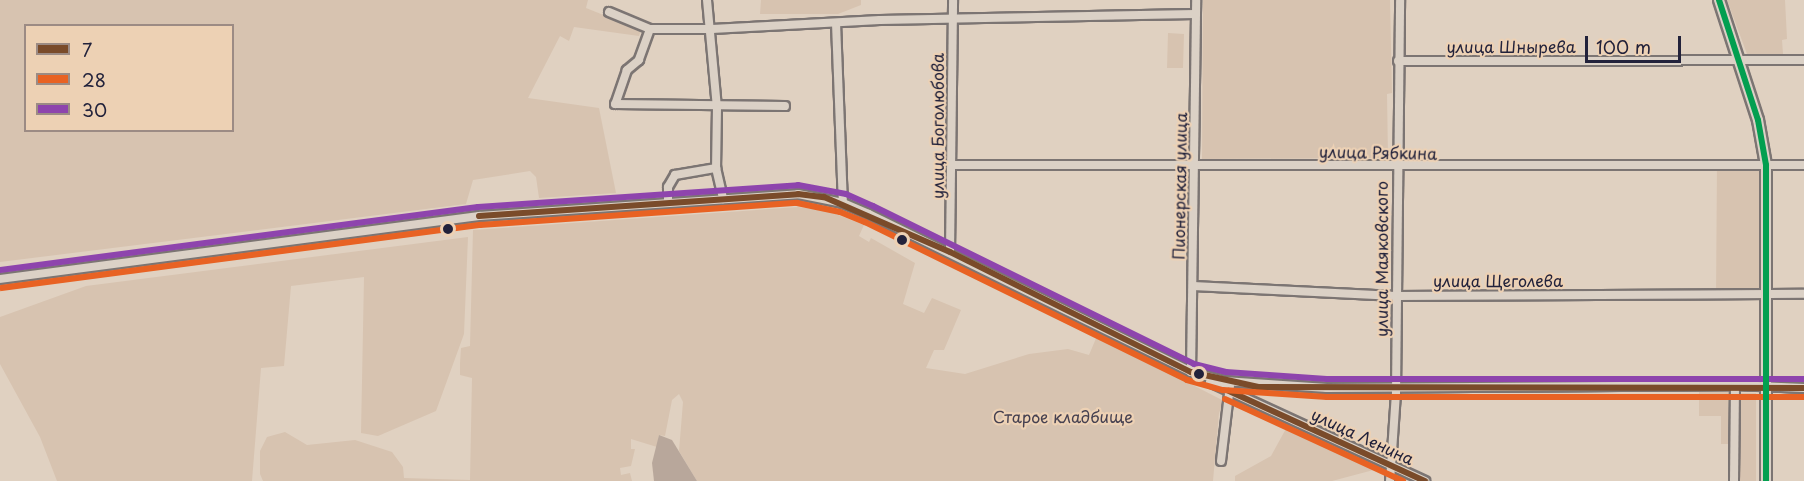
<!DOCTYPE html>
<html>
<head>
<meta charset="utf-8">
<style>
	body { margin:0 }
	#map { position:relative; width:1804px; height:481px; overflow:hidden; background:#e0d1c1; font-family:"Playpen Sans",sans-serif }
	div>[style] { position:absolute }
	.built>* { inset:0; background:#d7c3b0 }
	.water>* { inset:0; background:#b8a79b }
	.roads { filter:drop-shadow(2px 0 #7c7573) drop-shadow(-2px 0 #7c7573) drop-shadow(0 2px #7c7573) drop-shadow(0 -2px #7c7573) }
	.minor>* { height:8px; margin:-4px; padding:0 4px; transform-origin:4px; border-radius:4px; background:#dbd1c6 }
	.major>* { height:10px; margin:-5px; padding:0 5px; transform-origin:5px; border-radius:5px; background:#dbd1c6 }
	.bus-1>* { height:6px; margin:-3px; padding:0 3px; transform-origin:3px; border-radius:3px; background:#7a4b2a }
	.bus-2>* { height:6px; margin:-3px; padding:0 3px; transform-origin:3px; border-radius:3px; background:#e86223 }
	.bus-3>* { height:6px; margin:-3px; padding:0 3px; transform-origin:3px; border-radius:3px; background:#8e44ad }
	.bus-4>* { height:6px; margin:-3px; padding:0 3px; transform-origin:3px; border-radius:3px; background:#029f50 }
	.dots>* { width:16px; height:16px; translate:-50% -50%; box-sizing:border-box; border:3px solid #edd1b4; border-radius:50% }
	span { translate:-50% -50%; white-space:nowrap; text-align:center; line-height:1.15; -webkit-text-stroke:4.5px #edd1b4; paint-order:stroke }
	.street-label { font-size:16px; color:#22223b }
	.park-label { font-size:16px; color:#454050 }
	.legend { position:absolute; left:24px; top:24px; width:210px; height:108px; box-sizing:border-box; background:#edd1b4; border:2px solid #9c8b84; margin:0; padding:8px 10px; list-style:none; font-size:18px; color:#22223b }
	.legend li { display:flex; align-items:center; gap:12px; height:30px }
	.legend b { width:30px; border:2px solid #9c8b84 }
	.scale { position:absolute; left:1585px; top:36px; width:96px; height:27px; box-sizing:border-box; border:3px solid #22223b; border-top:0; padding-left:8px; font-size:18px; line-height:21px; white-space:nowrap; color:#22223b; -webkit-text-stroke:4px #edd1b4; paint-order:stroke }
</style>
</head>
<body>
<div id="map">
	<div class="built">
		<i style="clip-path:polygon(evenodd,0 0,588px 0,586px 8px,641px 30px,639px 36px,574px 27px,569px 41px,560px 36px,528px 98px,599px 108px,616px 193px,539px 198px,536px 177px,530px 171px,473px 180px,466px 204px,0 262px,0 0,26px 26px,232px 26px,232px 130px,26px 130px,26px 26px)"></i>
		<i style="clip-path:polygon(761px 0,861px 0,861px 5px,838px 14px,760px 14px)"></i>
		<i style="clip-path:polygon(1203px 0,1390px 0,1392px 93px,1387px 94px,1388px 158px,1202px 159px)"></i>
		<i style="clip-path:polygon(1727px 0,1785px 0,1787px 39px,1782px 40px,1783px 54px,1747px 54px)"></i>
		<i style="clip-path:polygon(1168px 33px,1184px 34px,1183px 68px,1167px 68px)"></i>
		<i style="clip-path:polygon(1766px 165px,1768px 294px,1716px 294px,1717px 166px)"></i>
		<i style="clip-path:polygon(798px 207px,828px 211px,864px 225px,859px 236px,869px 242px,871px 238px,915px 263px,903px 304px,924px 313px,932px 298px,961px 310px,944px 350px,934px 350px,926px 368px,965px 374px,1029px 354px,1068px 349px,1089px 355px,1097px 336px,1224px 401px,1219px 413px,1213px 481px,697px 481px,679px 451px,683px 402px,679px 394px,672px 400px,665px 436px,659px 435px,657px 447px,631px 439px,631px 449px,635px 449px,631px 466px,620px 468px,621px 475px,630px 473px,632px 481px,263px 481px,260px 474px,260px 451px,267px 437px,285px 432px,307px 445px,355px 440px,392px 452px,403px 467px,404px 478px,470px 480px,472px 378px,460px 375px,460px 363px,461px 348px,470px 346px,473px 230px)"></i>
		<i style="clip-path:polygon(468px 237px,464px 334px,436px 411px,378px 436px,361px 433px,364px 277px,291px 286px,284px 366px,261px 368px,252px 481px,57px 481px,40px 437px,0 364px,0 317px,86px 286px)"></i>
		<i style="clip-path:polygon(1699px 392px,1731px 392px,1731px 444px,1721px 444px,1721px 416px,1699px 416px)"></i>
		<i style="clip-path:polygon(1738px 393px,1756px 393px,1756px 481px,1738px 481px)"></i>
		<i style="clip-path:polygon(1288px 425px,1381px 468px,1332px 481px,1235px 481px,1235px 476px,1271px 456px)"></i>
	</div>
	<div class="water">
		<i style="clip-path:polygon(659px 435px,672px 440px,697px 481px,654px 481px,652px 463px)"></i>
	</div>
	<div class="roads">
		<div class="minor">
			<i style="left:707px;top:0;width:107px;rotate:84.7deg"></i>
			<i style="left:717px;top:107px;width:61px;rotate:90.9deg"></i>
			<i style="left:716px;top:168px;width:32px;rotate:77deg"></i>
			<i style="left:609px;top:12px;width:44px;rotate:22.5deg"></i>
			<i style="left:650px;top:29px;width:62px"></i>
			<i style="left:712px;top:29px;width:168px;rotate:-3.1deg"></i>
			<i style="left:880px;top:20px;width:315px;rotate:-1.1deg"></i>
			<i style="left:836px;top:23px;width:180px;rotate:87.8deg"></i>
			<i style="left:650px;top:29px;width:33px;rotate:110deg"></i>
			<i style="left:639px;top:60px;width:16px;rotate:140deg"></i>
			<i style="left:627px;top:70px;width:36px;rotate:109deg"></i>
			<i style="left:615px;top:104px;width:170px;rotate:0.7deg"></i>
			<i style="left:1398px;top:61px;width:406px;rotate:-0.1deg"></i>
			<i style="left:952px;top:165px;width:852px"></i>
			<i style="left:668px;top:202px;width:15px;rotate:-90deg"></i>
			<i style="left:668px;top:187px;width:14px;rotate:-60deg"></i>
			<i style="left:675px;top:175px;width:42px;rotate:-9.7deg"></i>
			<i style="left:950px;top:252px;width:252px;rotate:-89.3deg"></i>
			<i style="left:0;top:279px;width:483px;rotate:-7.5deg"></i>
			<i style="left:479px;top:216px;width:320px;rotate:-3.9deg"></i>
			<i style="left:798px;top:194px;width:46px;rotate:11.3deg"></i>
			<i style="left:843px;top:203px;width:28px;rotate:23deg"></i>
			<i style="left:869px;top:214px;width:359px;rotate:26.1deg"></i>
			<i style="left:1191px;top:372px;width:34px;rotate:15deg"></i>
			<i style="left:1224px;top:381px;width:103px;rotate:3.9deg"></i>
			<i style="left:1327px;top:388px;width:408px;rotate:-0.4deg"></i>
			<i style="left:1735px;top:385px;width:69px;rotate:2.5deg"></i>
			<i style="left:1193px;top:286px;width:203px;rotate:2.8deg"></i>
			<i style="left:1396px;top:296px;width:408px;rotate:-0.3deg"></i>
			<i style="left:1191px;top:372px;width:372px;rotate:-89.2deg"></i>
			<i style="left:1210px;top:382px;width:237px;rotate:24.7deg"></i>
			<i style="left:1221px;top:461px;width:76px;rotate:-83.2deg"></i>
			<i style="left:1390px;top:481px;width:88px;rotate:-86.1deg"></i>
			<i style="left:1396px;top:393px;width:393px;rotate:-89.4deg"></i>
			<i style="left:1734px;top:481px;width:96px;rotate:-89.4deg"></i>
		</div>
		<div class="major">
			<i style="left:1719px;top:0;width:126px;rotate:72deg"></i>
			<i style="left:1758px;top:120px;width:46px;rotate:79.9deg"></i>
			<i style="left:1766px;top:165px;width:316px;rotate:90deg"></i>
		</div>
	</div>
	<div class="bus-1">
		<i style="left:479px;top:216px;width:320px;rotate:-3.9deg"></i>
		<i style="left:798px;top:194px;width:26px;rotate:7deg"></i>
		<i style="left:824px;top:197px;width:137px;rotate:23.6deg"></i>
		<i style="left:950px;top:252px;width:269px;rotate:26.5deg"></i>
		<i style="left:1191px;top:372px;width:69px;rotate:12.6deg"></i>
		<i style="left:1258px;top:387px;width:546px;rotate:0.1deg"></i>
		<i style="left:1229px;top:391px;width:216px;rotate:24.7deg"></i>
	</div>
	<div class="bus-2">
		<i style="left:1px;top:288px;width:483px;rotate:-7.5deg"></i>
		<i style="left:480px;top:225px;width:318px;rotate:-4deg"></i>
		<i style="left:797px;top:203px;width:44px;rotate:11.8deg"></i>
		<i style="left:840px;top:212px;width:27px;rotate:22deg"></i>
		<i style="left:865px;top:222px;width:359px;rotate:26.1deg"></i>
		<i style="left:1187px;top:380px;width:37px;rotate:16deg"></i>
		<i style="left:1223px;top:390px;width:104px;rotate:3.9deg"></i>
		<i style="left:1327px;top:397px;width:477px"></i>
		<i style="left:1225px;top:399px;width:196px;rotate:24.7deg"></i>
	</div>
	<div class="bus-3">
		<i style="left:0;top:270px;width:482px;rotate:-7.5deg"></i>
		<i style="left:478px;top:207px;width:321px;rotate:-3.9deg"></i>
		<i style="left:798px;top:185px;width:49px;rotate:10.6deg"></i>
		<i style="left:846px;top:194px;width:30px;rotate:24deg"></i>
		<i style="left:873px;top:206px;width:358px;rotate:26.2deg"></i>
		<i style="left:1194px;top:364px;width:33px;rotate:14deg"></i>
		<i style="left:1226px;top:372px;width:101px;rotate:4deg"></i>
		<i style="left:1327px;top:379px;width:477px"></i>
	</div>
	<div class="bus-4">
		<i style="left:1719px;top:0;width:126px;rotate:72deg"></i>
		<i style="left:1758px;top:120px;width:46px;rotate:79.9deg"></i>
		<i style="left:1766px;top:165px;width:316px;rotate:90deg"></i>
	</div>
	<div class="dots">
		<i style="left:448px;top:229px;background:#22223b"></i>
		<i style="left:902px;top:240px;background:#22223b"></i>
		<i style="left:1199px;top:374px;background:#22223b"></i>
	</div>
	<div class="street-label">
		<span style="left:1511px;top:46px">улица Шнырева</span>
		<span style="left:937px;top:126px;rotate:-90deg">улица Боголюбова</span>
		<span style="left:1378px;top:152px;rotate:1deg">улица Рябкина</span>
		<span style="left:1179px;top:186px;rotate:-89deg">Пионерская улица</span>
		<span style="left:1381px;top:259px;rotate:-90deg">улица Маяковского</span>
		<span style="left:1498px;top:280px">улица Щеголева</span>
		<span style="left:1363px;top:436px;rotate:25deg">улица Ленина</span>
	</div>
	<div class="park-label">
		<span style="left:1063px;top:416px">Старое кладбище</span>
	</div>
	<ul class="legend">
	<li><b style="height:8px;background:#7a4b2a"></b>7</li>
	<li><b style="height:8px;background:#e86223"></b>28</li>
	<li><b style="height:8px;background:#8e44ad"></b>30</li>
	</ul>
	<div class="scale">100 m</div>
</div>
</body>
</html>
